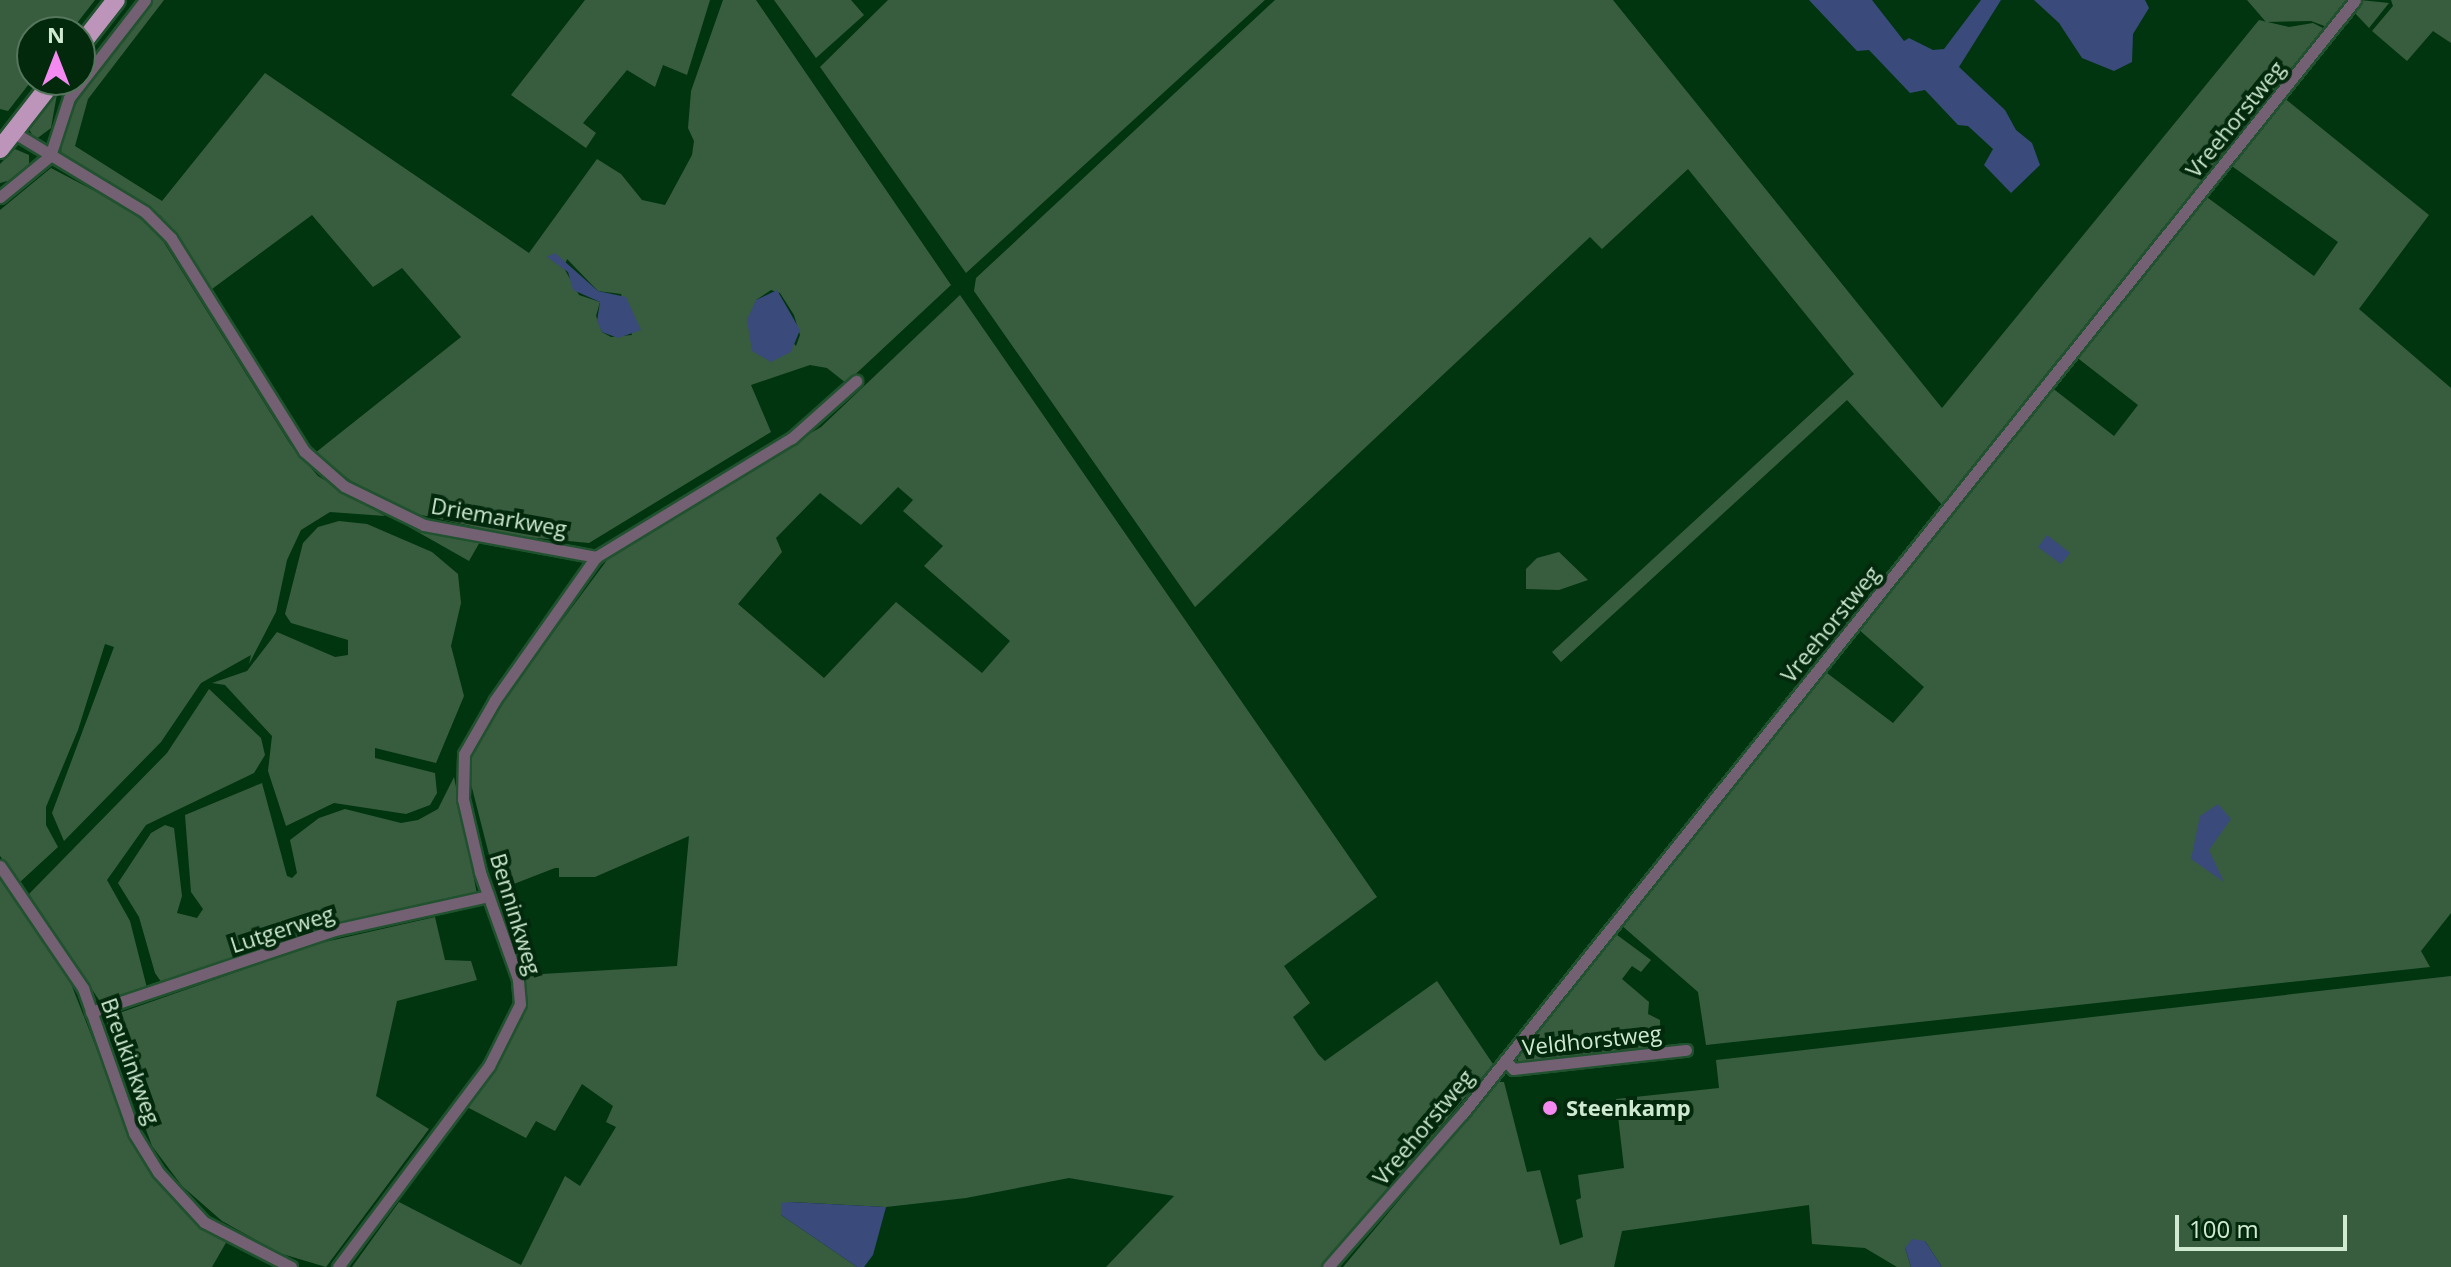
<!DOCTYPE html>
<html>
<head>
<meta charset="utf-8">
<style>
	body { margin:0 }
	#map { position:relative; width:2451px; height:1267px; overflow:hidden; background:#003510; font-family:"Open Sans",sans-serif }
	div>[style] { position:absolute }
	.green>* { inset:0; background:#385d3e }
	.water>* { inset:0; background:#394a7b }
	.roads { filter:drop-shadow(2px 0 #21522f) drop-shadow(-2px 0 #21522f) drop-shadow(0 2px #21522f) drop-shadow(0 -2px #21522f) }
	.minor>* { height:11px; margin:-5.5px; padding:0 5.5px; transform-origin:5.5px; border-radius:5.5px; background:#746073 }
	.primary>* { height:18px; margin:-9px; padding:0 9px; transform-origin:9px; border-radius:9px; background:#bd95bb }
	.dots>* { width:22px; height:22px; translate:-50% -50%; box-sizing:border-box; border:4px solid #03290d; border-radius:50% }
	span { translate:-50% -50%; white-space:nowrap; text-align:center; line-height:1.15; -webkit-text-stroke:8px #03290d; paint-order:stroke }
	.street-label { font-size:22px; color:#d0ead2 }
	.poi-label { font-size:22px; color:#d0ead2; font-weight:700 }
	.left { translate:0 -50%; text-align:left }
	.north { position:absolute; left:16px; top:16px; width:80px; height:80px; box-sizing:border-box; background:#03290d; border:2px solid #55765c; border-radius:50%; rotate:0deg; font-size:22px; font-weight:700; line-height:32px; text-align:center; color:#d0ead2 }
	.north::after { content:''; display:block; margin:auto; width:28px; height:36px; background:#f489f1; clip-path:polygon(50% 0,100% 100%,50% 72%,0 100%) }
	.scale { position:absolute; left:2175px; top:1215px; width:172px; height:36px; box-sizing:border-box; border:4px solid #d0ead2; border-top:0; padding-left:10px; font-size:24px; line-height:28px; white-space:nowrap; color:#d0ead2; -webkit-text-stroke:6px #03290d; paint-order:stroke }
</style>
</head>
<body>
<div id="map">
	<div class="green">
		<i style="clip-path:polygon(0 0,95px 0,70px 32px,32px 32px,32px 80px,8px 111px,0 109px)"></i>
		<i style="clip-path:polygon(evenodd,152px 0,164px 0,88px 99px,75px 146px,162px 201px,265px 73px,529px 253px,597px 159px,621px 174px,642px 200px,665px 205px,692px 155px,694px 141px,688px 128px,691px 91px,723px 0,756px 0,951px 285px,846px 383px,827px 368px,810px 365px,751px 385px,771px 432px,589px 543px,516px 536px,417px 514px,355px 484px,315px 453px,461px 337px,402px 268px,373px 287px,312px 215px,212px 289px,161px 216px,61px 154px,62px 136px,82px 90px,152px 0,567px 259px,598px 291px,621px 294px,632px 335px,611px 337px,602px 332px,596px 316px,600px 302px,579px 295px,564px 268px,567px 259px,152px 0,771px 290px,780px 293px,794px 315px,800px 335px,796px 346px,756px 300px,771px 290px)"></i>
		<i style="clip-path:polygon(585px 0,710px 0,687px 75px,663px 65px,655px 87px,627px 70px,583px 123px,596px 133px,586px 148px,511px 95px)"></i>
		<i style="clip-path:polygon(774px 0,851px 0,864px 15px,816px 58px)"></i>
		<i style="clip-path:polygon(888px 0,1265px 0,966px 273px,820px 67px)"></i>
		<i style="clip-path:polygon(1275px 0,1613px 0,1942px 408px,2259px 20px,2289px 27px,2313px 23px,2325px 29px,1944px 507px,1847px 400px,1561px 662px,1552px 652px,1854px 374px,1688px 169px,1602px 249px,1590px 237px,1195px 607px,974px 291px,976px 278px)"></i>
		<i style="clip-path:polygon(2247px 0,2350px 0,2327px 27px,2311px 21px,2266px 22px)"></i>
		<i style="clip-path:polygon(2360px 0,2389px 3px,2369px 28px,2352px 10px)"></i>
		<i style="clip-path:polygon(2391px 0,2451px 0,2451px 43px,2433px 31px,2407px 61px,2372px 31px,2393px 6px)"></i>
		<i style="clip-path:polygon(57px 94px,51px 128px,35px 140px,29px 129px)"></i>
		<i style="clip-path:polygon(2283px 97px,2429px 215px,2359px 309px,2451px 388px,2451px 913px,2421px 951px,2430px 967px,1706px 1045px,1698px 992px,1620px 924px,1823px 670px,1893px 723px,1924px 687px,1857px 628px,2051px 387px,2114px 436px,2138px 405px,2075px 356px,2204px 195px,2314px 276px,2338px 242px,2229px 164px)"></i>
		<i style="clip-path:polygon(15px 149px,29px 155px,29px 165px,15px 179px,0 183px,0 164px)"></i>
		<i style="clip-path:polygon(51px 168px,127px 208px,158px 233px,290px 444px,318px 476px,385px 516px,330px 512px,301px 530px,287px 560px,276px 612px,249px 664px,251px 655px,201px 683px,161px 742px,64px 841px,52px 813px,114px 647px,105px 644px,78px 730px,46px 807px,46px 825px,58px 847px,20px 882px,0 856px,0 210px)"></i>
		<i style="clip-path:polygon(evenodd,960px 295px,1377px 897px,1284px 966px,1310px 1003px,1293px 1017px,1318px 1054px,1325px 1061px,1437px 981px,1493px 1064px,1323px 1267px,1106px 1267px,1174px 1196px,1069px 1178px,966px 1198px,886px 1207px,791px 1202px,781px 1215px,857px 1267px,352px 1267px,399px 1202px,521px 1265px,565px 1176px,580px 1186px,616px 1127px,606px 1122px,613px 1106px,582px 1084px,555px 1131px,536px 1121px,526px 1138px,467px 1107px,523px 1018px,525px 975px,677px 966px,689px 836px,595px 877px,559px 877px,559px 868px,555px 868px,498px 890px,471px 784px,470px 750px,480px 731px,616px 548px,821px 427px,960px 295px,898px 487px,913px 500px,903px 511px,943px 546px,924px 566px,1010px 641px,982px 673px,896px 602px,824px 678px,738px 604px,782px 552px,776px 538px,820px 493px,861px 525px,898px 487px)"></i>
		<i style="clip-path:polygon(339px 521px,367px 524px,432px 552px,458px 574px,461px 603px,451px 646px,464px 696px,436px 763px,375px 748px,375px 758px,435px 773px,437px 793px,430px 805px,406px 814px,334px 803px,286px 826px,268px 771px,272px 736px,225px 685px,212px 683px,247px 671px,277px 632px,335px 657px,348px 655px,348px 640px,291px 623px,285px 614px,303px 543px,318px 527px)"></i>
		<i style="clip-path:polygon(409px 527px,412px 526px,481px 540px,469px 561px)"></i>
		<i style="clip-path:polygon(1559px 552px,1588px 580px,1559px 590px,1526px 589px,1526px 569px,1537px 558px)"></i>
		<i style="clip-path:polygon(209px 689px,261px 738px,265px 755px,254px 773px,146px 825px,107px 880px,130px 921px,147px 988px,101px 1003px,29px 894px,167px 753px)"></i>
		<i style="clip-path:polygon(454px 777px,477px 894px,162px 983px,155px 973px,139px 917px,118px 883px,151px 833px,165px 825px,174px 828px,182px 896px,177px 913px,197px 918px,203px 909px,191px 892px,185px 815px,262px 783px,287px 876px,292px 878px,297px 873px,290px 840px,319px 818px,345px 809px,401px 823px,418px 820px,438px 809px)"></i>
		<i style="clip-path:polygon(0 879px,68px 976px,136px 1149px,170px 1195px,227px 1241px,212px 1267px,0 1267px)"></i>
		<i style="clip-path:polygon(435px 917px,445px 960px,471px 961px,477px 980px,397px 1001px,376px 1096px,429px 1129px,326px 1267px,279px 1253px,222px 1221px,182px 1186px,152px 1146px,105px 1018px,316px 944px)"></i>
		<i style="clip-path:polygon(1613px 932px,1651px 960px,1641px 972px,1632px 966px,1622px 979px,1649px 1002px,1648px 1014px,1660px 1020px,1661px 1050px,1518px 1063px,1517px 1053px)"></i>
		<i style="clip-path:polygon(2451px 976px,2451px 1267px,1942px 1267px,1925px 1241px,1905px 1248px,1911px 1267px,1897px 1267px,1865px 1248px,1812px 1244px,1809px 1205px,1622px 1231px,1614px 1267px,1343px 1267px,1498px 1082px,1504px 1082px,1527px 1172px,1540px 1170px,1560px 1245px,1583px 1237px,1576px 1200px,1581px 1198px,1578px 1175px,1624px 1168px,1616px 1099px,1719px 1088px,1716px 1060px)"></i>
	</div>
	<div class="water">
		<i style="clip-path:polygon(1809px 0,1872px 0,1904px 41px,1909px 38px,1933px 50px,1944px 49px,1981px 0,2001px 0,1959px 67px,2005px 110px,2016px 130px,2032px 143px,2040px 165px,2011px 193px,1984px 165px,1993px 149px,1968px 126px,1958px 125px,1925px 90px,1910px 93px,1869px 50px,1857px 51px)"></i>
		<i style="clip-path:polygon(2034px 0,2145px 0,2149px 8px,2133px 34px,2132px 62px,2114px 71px,2082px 58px,2059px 23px)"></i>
		<i style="clip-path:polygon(555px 253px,598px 291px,626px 297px,641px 330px,618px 338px,602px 332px,597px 321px,600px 302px,573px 290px,568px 272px,547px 257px)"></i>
		<i style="clip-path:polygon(777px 290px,800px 330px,791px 352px,771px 362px,752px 351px,747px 320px,756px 300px)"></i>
		<i style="clip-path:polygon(2047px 535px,2070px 553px,2061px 564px,2038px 547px)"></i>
		<i style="clip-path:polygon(2218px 804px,2231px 819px,2209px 850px,2224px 882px,2191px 859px,2200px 816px)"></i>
		<i style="clip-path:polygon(790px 1202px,886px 1207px,873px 1255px,864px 1267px,857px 1267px,781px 1215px,781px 1203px)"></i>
		<i style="clip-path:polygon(1912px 1239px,1925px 1241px,1942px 1267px,1911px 1267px,1905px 1248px)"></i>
	</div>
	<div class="roads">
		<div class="minor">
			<i style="left:13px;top:132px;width:154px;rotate:31.2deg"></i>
			<i style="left:145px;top:212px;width:37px;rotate:45deg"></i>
			<i style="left:171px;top:238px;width:251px;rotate:58deg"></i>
			<i style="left:304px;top:451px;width:53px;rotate:41.2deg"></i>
			<i style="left:344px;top:486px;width:89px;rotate:26deg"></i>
			<i style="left:424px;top:525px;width:175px;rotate:10.5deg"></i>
			<i style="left:0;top:197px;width:65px;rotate:-39.4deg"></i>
			<i style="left:50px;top:156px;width:61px;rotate:-71.9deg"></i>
			<i style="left:69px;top:98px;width:124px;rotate:-52.2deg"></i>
			<i style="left:0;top:866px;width:148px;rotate:55.8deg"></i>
			<i style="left:83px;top:988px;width:154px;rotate:70.6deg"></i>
			<i style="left:134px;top:1133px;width:46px;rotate:58.4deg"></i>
			<i style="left:158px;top:1172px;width:68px;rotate:47.4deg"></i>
			<i style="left:204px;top:1222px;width:98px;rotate:27.3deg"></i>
			<i style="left:91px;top:1012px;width:257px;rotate:-18.6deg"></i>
			<i style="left:335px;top:930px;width:157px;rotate:-12.5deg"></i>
			<i style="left:1505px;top:1060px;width:12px;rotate:48deg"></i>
			<i style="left:1513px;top:1069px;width:174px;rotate:-6.3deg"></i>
			<i style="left:338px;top:1267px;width:251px;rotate:-53.1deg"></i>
			<i style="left:489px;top:1066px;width:69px;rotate:-63.4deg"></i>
			<i style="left:520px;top:1004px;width:25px;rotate:-95deg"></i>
			<i style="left:518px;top:979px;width:114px;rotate:-109.6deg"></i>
			<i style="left:480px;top:872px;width:75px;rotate:-103.1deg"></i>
			<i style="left:463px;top:799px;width:45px;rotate:-88.7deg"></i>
			<i style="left:464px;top:754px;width:62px;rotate:-60.1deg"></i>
			<i style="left:495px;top:700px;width:175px;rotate:-54.8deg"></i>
			<i style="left:596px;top:557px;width:229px;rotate:-31.3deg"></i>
			<i style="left:792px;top:438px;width:86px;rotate:-41.7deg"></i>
			<i style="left:1328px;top:1267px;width:205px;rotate:-48.8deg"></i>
			<i style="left:1463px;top:1113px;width:1426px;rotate:-51.29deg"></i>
		</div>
		<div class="primary">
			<i style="left:80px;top:46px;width:58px;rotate:-52deg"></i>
			<i style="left:0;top:149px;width:88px;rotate:-52deg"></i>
		</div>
	</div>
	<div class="dots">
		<i style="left:1550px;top:1108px;background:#f489f1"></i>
	</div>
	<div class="street-label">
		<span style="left:2235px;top:119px;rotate:-51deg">Vreehorstweg</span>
		<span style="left:499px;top:517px;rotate:10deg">Driemarkweg</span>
		<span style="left:1830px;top:624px;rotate:-51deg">Vreehorstweg</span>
		<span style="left:516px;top:914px;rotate:73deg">Benninkweg</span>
		<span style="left:282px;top:929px;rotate:-18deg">Lutgerweg</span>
		<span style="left:1592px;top:1040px;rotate:-6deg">Veldhorstweg</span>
		<span style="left:131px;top:1061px;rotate:70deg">Breukinkweg</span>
		<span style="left:1423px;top:1127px;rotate:-50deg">Vreehorstweg</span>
	</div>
	<div class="poi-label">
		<span class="left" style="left:1566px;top:1108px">Steenkamp</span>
	</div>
	<div class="north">N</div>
	<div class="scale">100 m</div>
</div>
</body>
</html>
